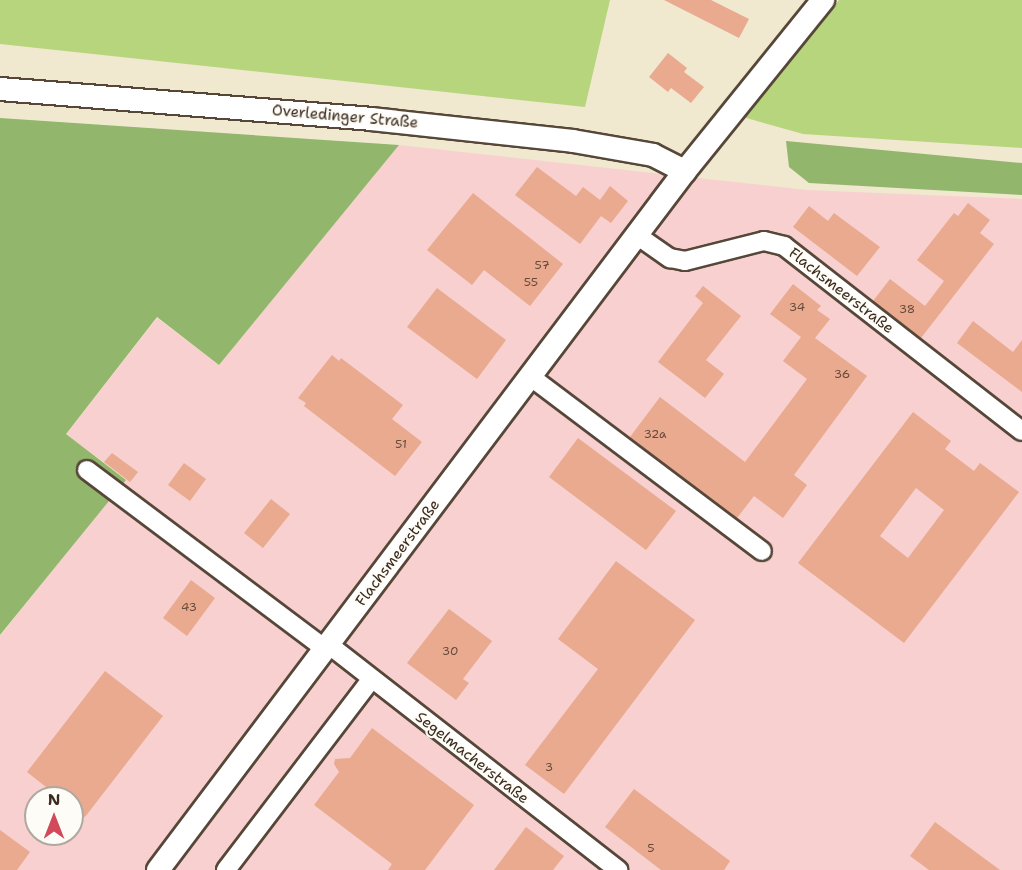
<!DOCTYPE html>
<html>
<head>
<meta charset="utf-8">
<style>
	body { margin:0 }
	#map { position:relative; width:1022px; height:870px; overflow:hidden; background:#f0e9d0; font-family:"Shantell Sans",sans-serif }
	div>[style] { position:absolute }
	.built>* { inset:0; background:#f7d0cf }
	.green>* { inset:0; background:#b7d57c }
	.forest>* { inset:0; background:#91b66c }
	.building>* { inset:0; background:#e9aa8f }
	.roads { filter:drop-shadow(2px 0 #564739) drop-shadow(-2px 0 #564739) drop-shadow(0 2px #564739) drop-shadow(0 -2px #564739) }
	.minor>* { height:18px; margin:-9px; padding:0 9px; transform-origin:9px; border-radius:9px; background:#fff }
	.tertiary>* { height:22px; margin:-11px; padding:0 11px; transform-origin:11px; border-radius:11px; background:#fff }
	span { translate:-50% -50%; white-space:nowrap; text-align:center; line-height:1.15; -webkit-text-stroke:4.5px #fdfcf7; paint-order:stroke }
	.number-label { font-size:12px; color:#664a3a }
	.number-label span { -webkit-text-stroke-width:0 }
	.street-label { font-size:15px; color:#3b2a1e }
	.north { position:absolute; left:24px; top:786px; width:60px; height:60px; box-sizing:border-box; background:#fdfcf7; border:2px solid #afa8a0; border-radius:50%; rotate:0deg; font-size:16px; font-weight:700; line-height:24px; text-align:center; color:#3b2a1e }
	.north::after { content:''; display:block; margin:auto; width:21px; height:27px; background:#d1495b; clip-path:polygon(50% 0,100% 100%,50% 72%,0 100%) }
</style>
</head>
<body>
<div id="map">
	<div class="built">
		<i style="clip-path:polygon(evenodd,399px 145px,807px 190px,1022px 199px,1022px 870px,0 870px,0 636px,126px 479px,66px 434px,157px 318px,219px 365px,399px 145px,36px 798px,72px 798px,72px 834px,36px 834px,36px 798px)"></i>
	</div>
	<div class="green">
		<i style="clip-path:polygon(0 0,610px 0,585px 107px,0 44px)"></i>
		<i style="clip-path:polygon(839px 0,1022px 0,1022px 148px,803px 134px,743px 117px)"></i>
	</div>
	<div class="forest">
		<i style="clip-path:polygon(0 118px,399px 145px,219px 365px,157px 317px,66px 434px,126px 480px,0 635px)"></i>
		<i style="clip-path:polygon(786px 141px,1022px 163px,1022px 195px,809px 183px,789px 167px)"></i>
	</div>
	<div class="building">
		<i style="clip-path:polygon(664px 0,711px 0,749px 19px,739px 38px)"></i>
		<i style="clip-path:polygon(668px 53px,687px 68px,684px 72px,704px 87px,691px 103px,671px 88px,668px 92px,649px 77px)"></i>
		<i style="clip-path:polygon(537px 167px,576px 196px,583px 187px,600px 200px,610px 186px,628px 201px,611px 223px,601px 216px,580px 244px,515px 195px)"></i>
		<i style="clip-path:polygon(473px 193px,563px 264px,530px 306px,484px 270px,472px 285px,427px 250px)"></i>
		<i style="clip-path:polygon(968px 203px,990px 220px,980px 233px,994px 244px,921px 338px,873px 301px,890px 279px,925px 306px,944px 281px,917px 260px,954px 213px,958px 216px)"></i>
		<i style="clip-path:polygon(809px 206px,828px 221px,834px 213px,880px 247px,857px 276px,793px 227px)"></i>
		<i style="clip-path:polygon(793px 284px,821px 306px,817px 310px,830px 319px,815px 338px,867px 376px,794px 475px,807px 485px,783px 518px,754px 496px,737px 518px,630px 437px,660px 397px,745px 462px,807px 379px,783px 361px,801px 337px,770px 314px)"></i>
		<i style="clip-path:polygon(703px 286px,741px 316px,706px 360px,724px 374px,705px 398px,658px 362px,703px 303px,695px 296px)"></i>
		<i style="clip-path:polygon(437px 288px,506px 340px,477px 379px,407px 327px)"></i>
		<i style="clip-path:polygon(973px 321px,1013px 352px,1022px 340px,1022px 392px,957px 343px)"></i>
		<i style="clip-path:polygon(332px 355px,339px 361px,341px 358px,403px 405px,392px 419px,422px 442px,395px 476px,304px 406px,306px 403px,298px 398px)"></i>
		<i style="clip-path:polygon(evenodd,913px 412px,951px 441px,945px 449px,974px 471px,980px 463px,1019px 492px,904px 643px,798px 563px,913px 412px,916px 488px,944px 510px,908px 558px,880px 536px,916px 488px)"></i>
		<i style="clip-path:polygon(578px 438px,676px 511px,646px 550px,549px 477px)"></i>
		<i style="clip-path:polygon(112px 453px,138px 472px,130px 482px,104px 462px)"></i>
		<i style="clip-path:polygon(184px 463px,206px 479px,190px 501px,168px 485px)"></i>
		<i style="clip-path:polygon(271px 499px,290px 514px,263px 548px,244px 533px)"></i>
		<i style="clip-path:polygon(616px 561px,695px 620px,564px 794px,525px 765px,598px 669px,558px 639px)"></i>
		<i style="clip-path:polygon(191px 580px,215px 598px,187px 636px,163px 618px)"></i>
		<i style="clip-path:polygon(449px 609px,492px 641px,463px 679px,469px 683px,456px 700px,407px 663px)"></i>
		<i style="clip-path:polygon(105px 671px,163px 716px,85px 817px,72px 807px,72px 798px,60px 798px,27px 772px)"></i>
		<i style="clip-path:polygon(372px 728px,474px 805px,425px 870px,388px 870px,392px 864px,314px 805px,339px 772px,334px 764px,335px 759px,350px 758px)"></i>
		<i style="clip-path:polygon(634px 789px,730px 861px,724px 870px,661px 870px,605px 827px)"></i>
		<i style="clip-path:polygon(935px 822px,1000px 870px,929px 870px,910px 856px)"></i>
		<i style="clip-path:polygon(526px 827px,564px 856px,553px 870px,494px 870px)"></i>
		<i style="clip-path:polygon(0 830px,30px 852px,17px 870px,0 870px)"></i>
	</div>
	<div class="roads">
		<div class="minor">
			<i style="left:638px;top:236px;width:39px;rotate:35deg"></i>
			<i style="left:670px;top:258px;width:15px;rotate:11deg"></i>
			<i style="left:685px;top:261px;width:81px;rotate:-14.2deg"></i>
			<i style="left:764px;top:241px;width:21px;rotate:14deg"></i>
			<i style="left:784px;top:246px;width:301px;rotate:37.9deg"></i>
			<i style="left:531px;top:377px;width:289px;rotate:37deg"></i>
			<i style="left:87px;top:470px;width:298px;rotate:36.9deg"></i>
			<i style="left:328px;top:644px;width:368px;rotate:37.9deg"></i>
			<i style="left:226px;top:870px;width:239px;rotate:-52.7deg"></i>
		</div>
		<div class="tertiary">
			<i style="left:0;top:89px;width:372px;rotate:4.6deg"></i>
			<i style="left:371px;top:119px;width:203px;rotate:6.2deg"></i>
			<i style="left:573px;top:141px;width:81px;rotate:9.9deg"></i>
			<i style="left:653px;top:155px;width:36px;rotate:27deg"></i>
			<i style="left:158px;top:870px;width:875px;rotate:-52.99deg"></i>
			<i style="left:685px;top:171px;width:220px;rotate:-51.1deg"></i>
		</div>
	</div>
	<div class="number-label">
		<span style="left:542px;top:266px">57</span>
		<span style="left:531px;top:283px">55</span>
		<span style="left:797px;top:308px">34</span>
		<span style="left:907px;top:310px">38</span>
		<span style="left:842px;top:375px">36</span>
		<span style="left:655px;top:435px">32a</span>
		<span style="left:401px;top:445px">51</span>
		<span style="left:189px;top:608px">43</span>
		<span style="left:450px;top:652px">30</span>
		<span style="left:549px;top:768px">3</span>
		<span style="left:651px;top:849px">5</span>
	</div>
	<div class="street-label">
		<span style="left:345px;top:117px;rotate:5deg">Overledinger Straße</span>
		<span style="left:841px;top:291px;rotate:38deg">Flachsmeerstraße</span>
		<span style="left:398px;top:553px;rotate:-53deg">Flachsmeerstraße</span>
		<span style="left:472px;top:758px;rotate:38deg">Segelmacherstraße</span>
	</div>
	<div class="north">N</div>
</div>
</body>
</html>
